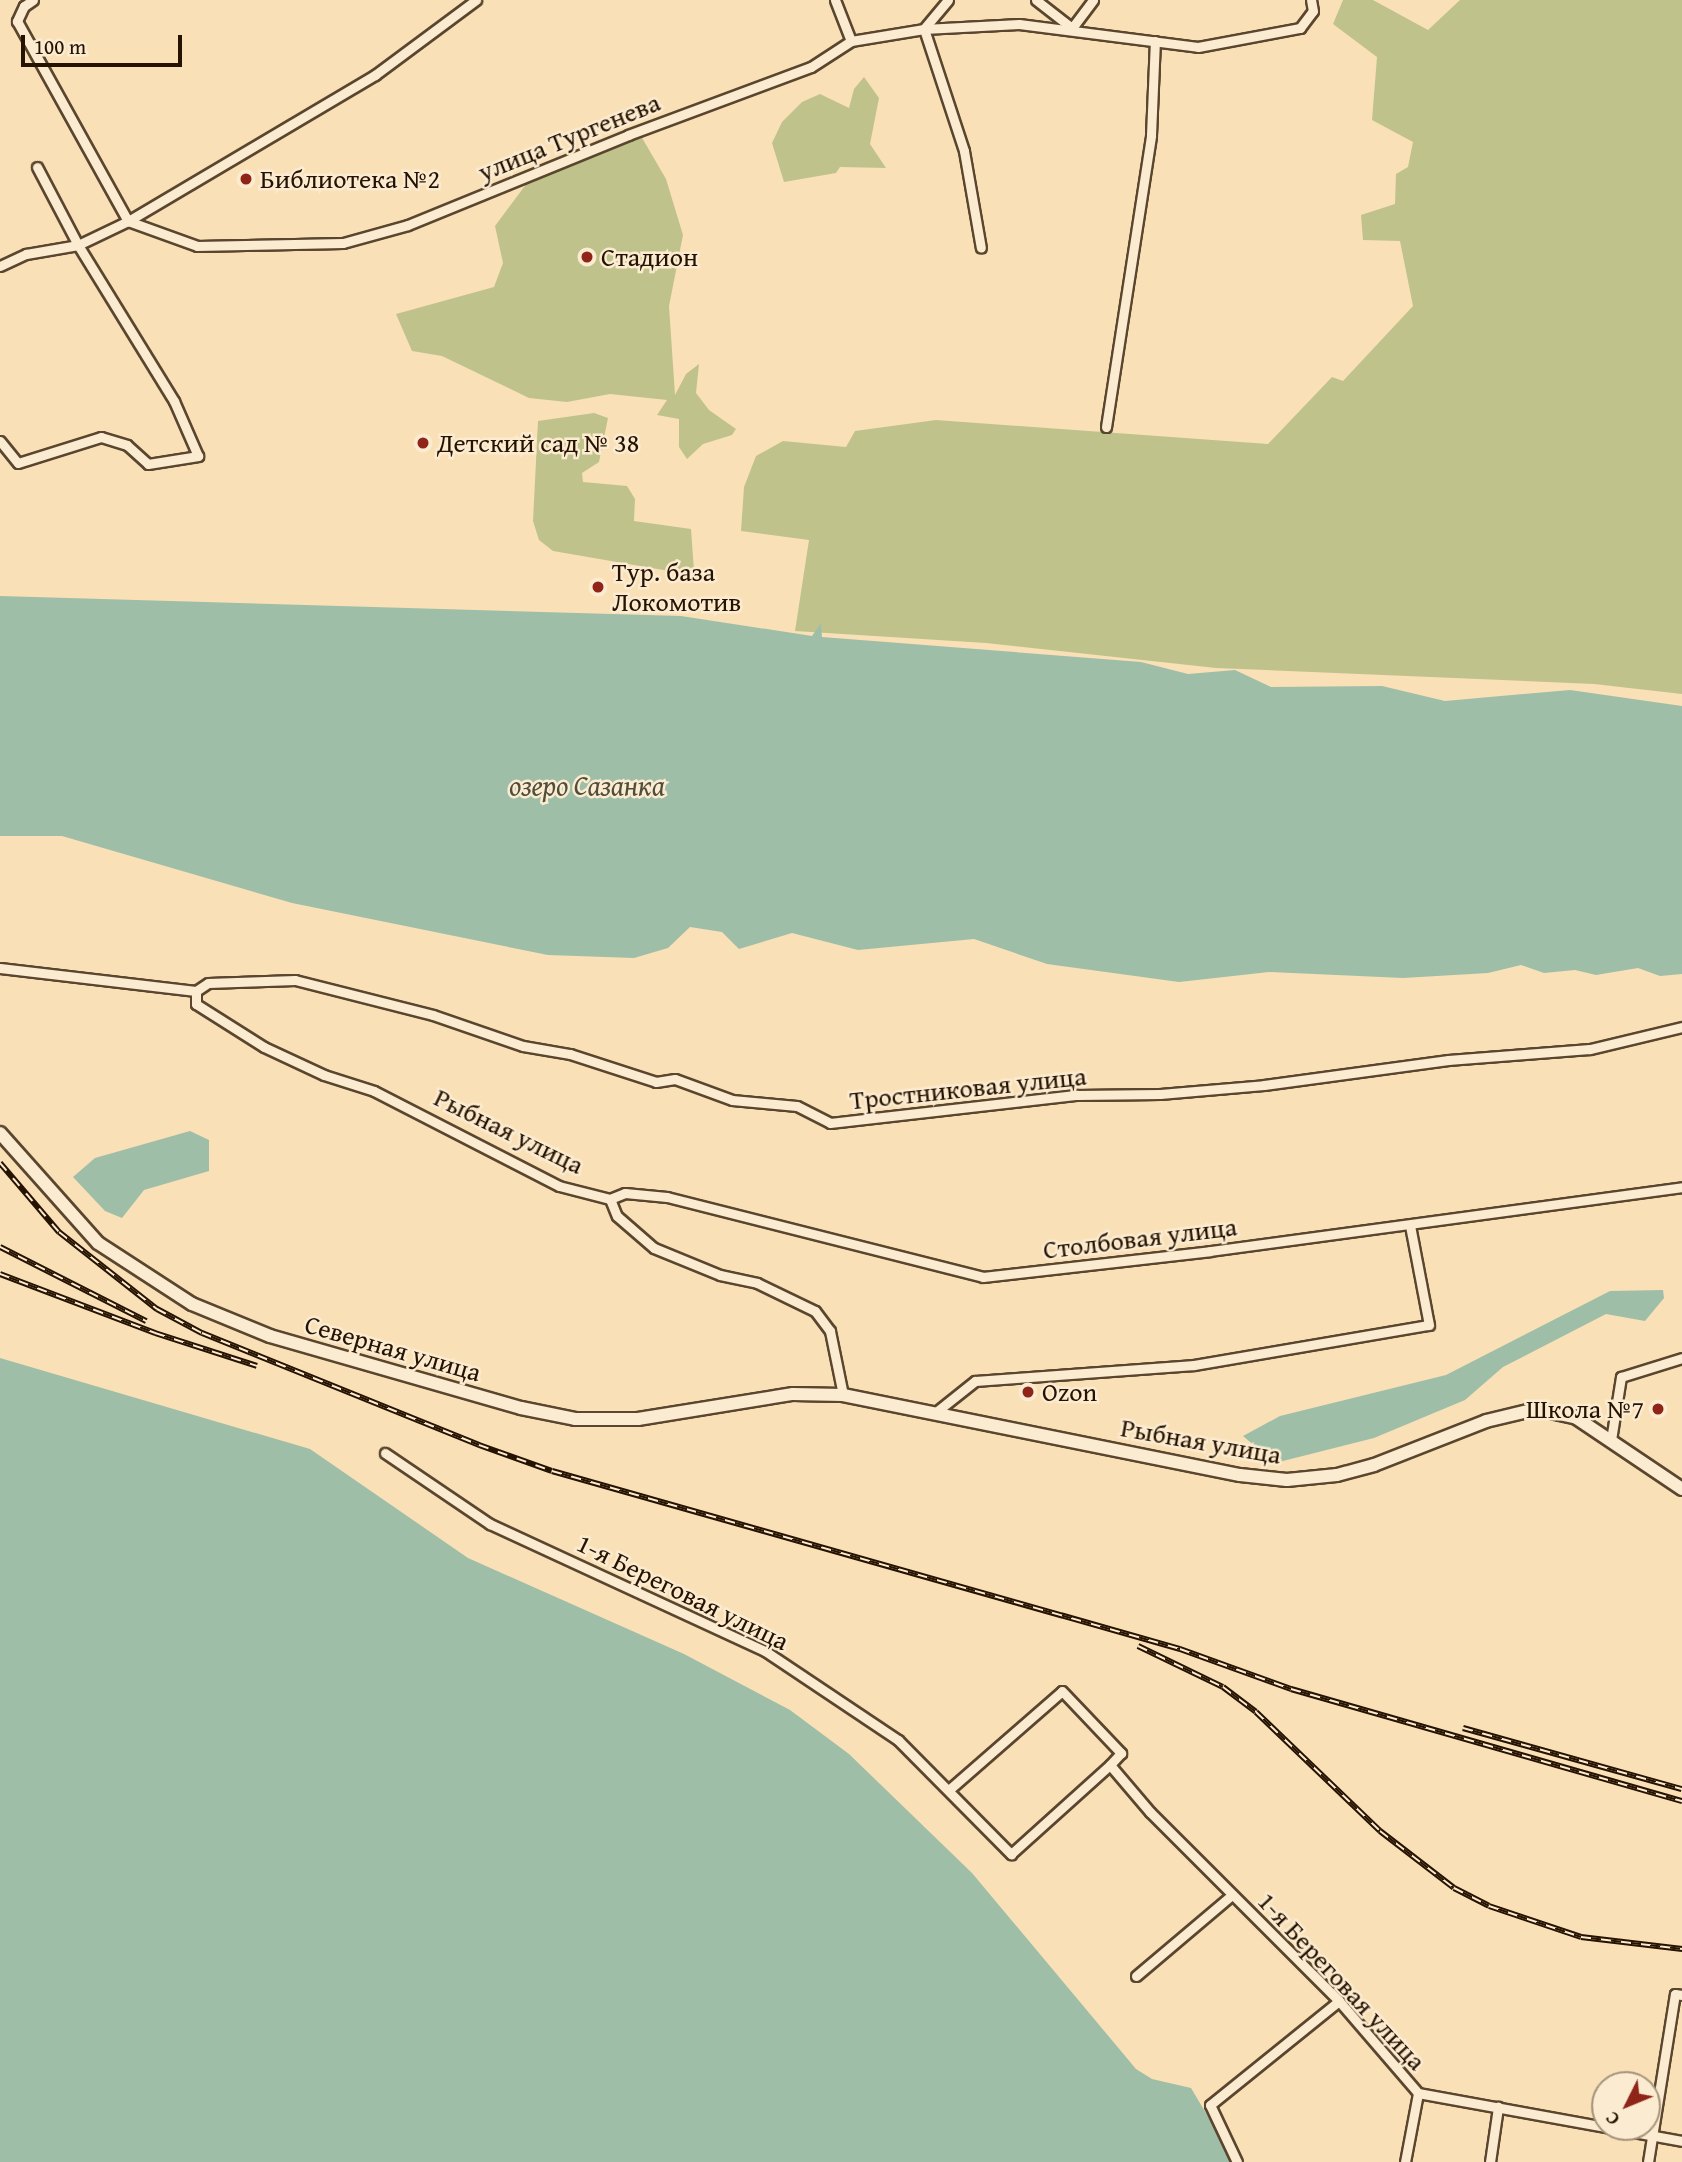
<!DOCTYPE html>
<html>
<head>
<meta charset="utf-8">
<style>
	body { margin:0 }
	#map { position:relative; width:1682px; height:2162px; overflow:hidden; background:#f9e0b6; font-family:"Gentium Book Plus",serif }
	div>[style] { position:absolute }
	.green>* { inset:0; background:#c0c28c }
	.water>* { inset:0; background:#9fbea8 }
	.roads { filter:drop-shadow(2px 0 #5a462e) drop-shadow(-2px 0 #5a462e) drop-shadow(0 2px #5a462e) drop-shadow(0 -2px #5a462e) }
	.street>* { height:9px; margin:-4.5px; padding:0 4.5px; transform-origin:4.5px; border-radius:4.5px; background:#fbebd0 }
	.secondary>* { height:12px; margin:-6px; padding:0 6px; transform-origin:6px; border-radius:6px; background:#fbebd0 }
	.rail>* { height:6px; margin-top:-3px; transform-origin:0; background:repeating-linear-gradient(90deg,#fbebd0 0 10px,#251200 0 20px); box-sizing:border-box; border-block:2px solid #251200 }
	.dots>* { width:19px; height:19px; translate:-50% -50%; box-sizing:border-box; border:4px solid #fbebd0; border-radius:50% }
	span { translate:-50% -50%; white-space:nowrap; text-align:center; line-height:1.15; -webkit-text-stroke:5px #fbebd0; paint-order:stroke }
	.street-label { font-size:26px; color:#251200 }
	.poi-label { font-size:26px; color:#251200 }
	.left { translate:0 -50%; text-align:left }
	.right { translate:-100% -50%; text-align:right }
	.water-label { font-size:28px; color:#504e3b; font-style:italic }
	.north { position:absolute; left:1591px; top:2071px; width:70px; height:70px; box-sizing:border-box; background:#fbebd0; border:2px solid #a5947d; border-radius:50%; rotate:227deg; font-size:19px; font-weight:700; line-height:28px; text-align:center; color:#251200 }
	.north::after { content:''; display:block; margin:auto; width:24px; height:32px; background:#8f2418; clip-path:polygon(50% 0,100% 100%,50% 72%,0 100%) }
	.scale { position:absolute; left:21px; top:35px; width:161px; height:32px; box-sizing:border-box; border:4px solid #251200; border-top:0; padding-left:9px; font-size:21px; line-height:24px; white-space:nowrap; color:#251200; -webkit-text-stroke:5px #fbebd0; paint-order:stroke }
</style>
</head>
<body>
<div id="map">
	<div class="green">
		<i style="clip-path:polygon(1343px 0,1373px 0,1428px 30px,1460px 0,1682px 0,1682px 694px,1594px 684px,1216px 668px,986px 643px,795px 631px,809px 540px,741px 531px,744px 487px,756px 456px,783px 441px,846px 447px,855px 431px,936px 420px,1268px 444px,1332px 377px,1343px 381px,1413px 306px,1400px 241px,1363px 240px,1361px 215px,1395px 204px,1396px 174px,1408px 167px,1413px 142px,1372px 120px,1377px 57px,1333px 24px)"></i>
		<i style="clip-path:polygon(864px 77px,879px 98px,870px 144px,886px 168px,840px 167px,836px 173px,784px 182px,772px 143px,782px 122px,802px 102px,820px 94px,849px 108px,854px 89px)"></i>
		<i style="clip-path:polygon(641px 136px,666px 179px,683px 235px,669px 306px,675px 395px,686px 374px,699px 364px,696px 393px,709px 410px,736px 429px,732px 435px,703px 444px,687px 459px,679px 447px,679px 419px,657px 415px,667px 400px,610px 394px,567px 402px,529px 398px,442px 356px,412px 351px,396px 314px,494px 287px,503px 263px,495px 226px,527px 183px)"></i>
		<i style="clip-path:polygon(594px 413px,608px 418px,599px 462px,582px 473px,583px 482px,627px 486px,635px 499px,634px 521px,691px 529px,694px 571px,675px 572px,553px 551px,539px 540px,533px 521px,538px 421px)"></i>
	</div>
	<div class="water">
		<i style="clip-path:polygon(0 596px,681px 616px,812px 636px,821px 623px,822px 637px,1141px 662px,1188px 674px,1235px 670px,1271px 687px,1382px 686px,1445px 701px,1570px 690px,1682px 706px,1682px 974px,1660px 976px,1638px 968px,1596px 975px,1575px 970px,1544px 973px,1521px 965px,1488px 973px,1403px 978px,1269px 972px,1179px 982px,1047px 964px,974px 939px,858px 950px,792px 933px,739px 949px,722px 932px,690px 927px,668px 948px,634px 958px,548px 955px,292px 903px,62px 836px,0 836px)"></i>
		<i style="clip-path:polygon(190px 1131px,209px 1140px,209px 1171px,144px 1190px,122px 1218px,105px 1211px,73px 1177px,95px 1158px)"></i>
		<i style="clip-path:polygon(1663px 1290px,1664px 1298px,1645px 1321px,1606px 1314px,1503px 1367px,1465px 1400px,1374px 1438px,1275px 1463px,1243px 1436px,1280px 1416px,1446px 1375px,1610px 1291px)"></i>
		<i style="clip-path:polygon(0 1358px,310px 1449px,468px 1558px,684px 1654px,790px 1710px,849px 1754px,972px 1873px,1136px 2069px,1152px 2079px,1191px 2088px,1235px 2162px,0 2162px)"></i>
	</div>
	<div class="roads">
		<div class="street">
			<i style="left:33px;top:0;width:11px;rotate:146deg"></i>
			<i style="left:24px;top:6px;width:17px;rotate:115deg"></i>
			<i style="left:17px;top:21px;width:229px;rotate:61deg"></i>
			<i style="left:128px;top:221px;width:287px;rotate:-30.6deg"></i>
			<i style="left:375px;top:75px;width:126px;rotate:-36.6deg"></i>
			<i style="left:948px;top:0;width:38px;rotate:130deg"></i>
			<i style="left:924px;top:29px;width:128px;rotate:71.8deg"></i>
			<i style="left:964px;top:151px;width:98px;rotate:80.1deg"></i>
			<i style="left:1036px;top:0;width:46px;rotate:37.9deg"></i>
			<i style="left:1072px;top:28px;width:35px;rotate:-53deg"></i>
			<i style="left:851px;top:41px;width:74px;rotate:-9.3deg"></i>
			<i style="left:924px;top:29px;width:95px;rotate:-3deg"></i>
			<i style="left:1019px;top:24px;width:180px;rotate:7.3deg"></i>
			<i style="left:1198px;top:47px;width:104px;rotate:-10.6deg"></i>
			<i style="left:1300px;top:28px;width:21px;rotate:-53deg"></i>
			<i style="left:1313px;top:11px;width:11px;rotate:-100deg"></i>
			<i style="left:0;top:266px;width:29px;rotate:-25deg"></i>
			<i style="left:26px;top:254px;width:53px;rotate:-9.8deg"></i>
			<i style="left:78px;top:245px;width:55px;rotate:-25.6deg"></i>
			<i style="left:128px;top:221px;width:73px;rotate:19.9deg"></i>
			<i style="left:197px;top:246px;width:146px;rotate:-1.2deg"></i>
			<i style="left:343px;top:243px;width:67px;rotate:-15.5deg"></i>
			<i style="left:408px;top:225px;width:238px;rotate:-22.2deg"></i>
			<i style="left:628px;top:135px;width:195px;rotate:-20.4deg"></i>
			<i style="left:811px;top:67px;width:48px;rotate:-33deg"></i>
			<i style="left:851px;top:41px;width:44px;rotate:-111.3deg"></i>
			<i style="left:1106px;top:427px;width:295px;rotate:-81.2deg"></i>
			<i style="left:1151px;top:135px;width:94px;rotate:-87.6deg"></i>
			<i style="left:0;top:441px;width:28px;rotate:51deg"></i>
			<i style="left:18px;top:463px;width:87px;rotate:-17.4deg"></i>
			<i style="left:101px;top:437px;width:27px;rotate:17deg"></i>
			<i style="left:127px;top:445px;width:28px;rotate:42deg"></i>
			<i style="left:148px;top:464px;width:51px;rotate:-9.1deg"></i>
			<i style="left:198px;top:456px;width:60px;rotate:-113.6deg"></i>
			<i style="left:174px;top:401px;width:183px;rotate:-121.6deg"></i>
			<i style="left:78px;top:245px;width:88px;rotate:-117.7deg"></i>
			<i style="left:0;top:968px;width:197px;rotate:6.7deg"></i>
			<i style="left:196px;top:991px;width:13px;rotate:90deg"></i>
			<i style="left:196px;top:1004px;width:80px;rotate:32.3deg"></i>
			<i style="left:264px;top:1047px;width:66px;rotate:25deg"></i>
			<i style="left:324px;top:1075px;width:52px;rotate:17.7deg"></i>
			<i style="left:374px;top:1091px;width:208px;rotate:27.2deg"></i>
			<i style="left:559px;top:1186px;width:53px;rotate:14.3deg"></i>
			<i style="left:610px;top:1199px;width:18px;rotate:68deg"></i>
			<i style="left:617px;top:1216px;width:49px;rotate:40.9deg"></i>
			<i style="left:654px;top:1248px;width:71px;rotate:22.2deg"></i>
			<i style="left:720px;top:1275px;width:38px;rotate:12deg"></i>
			<i style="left:757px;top:1283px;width:64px;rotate:25.8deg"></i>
			<i style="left:815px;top:1311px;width:25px;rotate:53deg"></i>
			<i style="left:830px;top:1331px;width:65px;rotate:78.5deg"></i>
			<i style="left:196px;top:991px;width:14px;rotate:-34deg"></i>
			<i style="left:208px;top:983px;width:87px;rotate:-2deg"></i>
			<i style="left:295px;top:980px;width:142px;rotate:14.2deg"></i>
			<i style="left:433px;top:1015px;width:95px;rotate:19deg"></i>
			<i style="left:523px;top:1046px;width:48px;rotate:9.7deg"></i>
			<i style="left:570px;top:1054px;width:90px;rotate:18deg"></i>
			<i style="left:656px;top:1082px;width:19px;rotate:-9deg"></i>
			<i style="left:675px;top:1079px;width:61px;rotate:20.2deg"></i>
			<i style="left:732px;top:1100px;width:65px;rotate:5.3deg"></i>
			<i style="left:797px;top:1106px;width:37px;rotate:27deg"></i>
			<i style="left:830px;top:1123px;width:249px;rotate:-6.5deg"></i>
			<i style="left:1077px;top:1095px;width:83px;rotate:-0.7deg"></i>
			<i style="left:1160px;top:1094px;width:104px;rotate:-4.9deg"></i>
			<i style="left:1264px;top:1085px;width:186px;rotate:-7.7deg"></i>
			<i style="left:1448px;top:1060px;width:142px;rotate:-4.4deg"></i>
			<i style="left:1590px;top:1049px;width:95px;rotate:-13.4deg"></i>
			<i style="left:610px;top:1199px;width:16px;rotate:-22deg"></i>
			<i style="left:625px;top:1193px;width:42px;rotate:5.4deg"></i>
			<i style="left:667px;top:1197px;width:326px;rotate:14.2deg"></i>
			<i style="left:983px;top:1277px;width:228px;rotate:-6.5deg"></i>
			<i style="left:1210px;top:1251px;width:476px;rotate:-7.7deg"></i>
			<i style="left:936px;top:1412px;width:50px;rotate:-38.5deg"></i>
			<i style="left:975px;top:1381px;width:220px;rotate:-4.2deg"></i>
			<i style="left:1194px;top:1365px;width:238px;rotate:-9.7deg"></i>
			<i style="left:1429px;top:1325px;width:102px;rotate:-100.8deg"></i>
			<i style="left:1611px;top:1440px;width:64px;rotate:-81deg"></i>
			<i style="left:1621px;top:1377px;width:64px;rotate:-17.3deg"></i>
			<i style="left:385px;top:1453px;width:127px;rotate:34.1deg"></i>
			<i style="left:490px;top:1524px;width:303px;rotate:24.8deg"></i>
			<i style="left:765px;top:1651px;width:160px;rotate:33.8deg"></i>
			<i style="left:898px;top:1740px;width:161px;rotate:45.3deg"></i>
			<i style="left:1011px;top:1854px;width:133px;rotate:-42deg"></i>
			<i style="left:951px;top:1788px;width:147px;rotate:-41.1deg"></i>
			<i style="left:1062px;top:1691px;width:86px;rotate:46.4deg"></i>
			<i style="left:1121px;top:1753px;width:16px;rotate:133deg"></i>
			<i style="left:1110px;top:1765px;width:62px;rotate:49.6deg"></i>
			<i style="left:1150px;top:1812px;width:267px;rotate:45deg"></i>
			<i style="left:1339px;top:2001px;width:121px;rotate:49.3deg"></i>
			<i style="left:1418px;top:2093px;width:268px;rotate:10.3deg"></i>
			<i style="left:1136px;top:1976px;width:126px;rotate:-40.2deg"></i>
			<i style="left:1237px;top:2162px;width:63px;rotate:-115.3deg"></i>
			<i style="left:1210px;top:2105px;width:166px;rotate:-38.9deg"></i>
			<i style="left:1405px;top:2162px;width:70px;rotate:-79.3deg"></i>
			<i style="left:1490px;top:2162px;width:56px;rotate:-81.7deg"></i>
			<i style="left:1648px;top:2162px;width:170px;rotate:-80.9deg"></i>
			<i style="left:1675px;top:1994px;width:7px;rotate:8deg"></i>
		</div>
		<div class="secondary">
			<i style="left:0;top:1133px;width:147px;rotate:48.3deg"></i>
			<i style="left:98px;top:1243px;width:112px;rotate:33deg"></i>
			<i style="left:192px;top:1304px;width:84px;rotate:22.3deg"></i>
			<i style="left:270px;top:1336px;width:261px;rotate:16deg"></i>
			<i style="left:521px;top:1408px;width:55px;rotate:11.5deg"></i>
			<i style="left:575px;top:1419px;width:63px"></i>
			<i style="left:638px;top:1419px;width:157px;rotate:-9.2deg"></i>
			<i style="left:793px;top:1394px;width:50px;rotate:1.1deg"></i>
			<i style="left:843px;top:1395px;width:405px;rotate:11.4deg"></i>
			<i style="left:1240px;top:1475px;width:47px;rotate:6.1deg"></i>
			<i style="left:1287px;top:1480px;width:50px;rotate:-5.7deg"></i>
			<i style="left:1337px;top:1475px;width:38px;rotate:-15deg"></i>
			<i style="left:1374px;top:1465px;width:120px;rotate:-21.4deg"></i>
			<i style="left:1486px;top:1421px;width:51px;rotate:-13.5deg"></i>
			<i style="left:1536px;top:1409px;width:40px;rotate:12deg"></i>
			<i style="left:1575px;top:1417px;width:129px;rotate:33.9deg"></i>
		</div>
	</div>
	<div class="rail">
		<i style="left:0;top:1163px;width:91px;rotate:49.5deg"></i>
		<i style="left:59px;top:1232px;width:125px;rotate:38.2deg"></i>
		<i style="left:157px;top:1309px;width:51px;rotate:28.1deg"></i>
		<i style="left:202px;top:1333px;width:299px;rotate:22deg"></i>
		<i style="left:479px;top:1445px;width:77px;rotate:19.6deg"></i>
		<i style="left:552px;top:1471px;width:653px;rotate:15.82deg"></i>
		<i style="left:1180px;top:1649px;width:118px;rotate:19.8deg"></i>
		<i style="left:1291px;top:1689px;width:407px;rotate:16deg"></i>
		<i style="left:0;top:1247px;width:164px;rotate:26.9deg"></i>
		<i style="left:0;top:1274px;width:166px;rotate:20.8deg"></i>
		<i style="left:155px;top:1333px;width:107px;rotate:17.9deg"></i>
		<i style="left:1138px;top:1646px;width:94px;rotate:25.8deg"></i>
		<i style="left:1223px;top:1687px;width:41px;rotate:37.1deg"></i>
		<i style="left:1256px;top:1712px;width:172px;rotate:43.8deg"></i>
		<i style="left:1380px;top:1831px;width:93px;rotate:37.6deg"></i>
		<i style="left:1454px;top:1888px;width:39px;rotate:27deg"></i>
		<i style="left:1489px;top:1906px;width:97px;rotate:18.6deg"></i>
		<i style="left:1581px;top:1937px;width:102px;rotate:6.8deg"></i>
		<i style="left:1463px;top:1728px;width:227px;rotate:15.6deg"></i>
	</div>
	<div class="dots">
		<i style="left:246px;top:179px;background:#8f2418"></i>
		<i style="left:587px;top:257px;background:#8f2418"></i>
		<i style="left:423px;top:443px;background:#8f2418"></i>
		<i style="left:598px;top:587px;background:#8f2418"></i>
		<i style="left:1028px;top:1392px;background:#8f2418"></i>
		<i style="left:1658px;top:1409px;background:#8f2418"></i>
	</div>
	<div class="street-label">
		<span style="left:569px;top:137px;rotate:-22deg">улица Тургенева</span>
		<span style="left:968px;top:1088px;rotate:-6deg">Тростниковая улица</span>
		<span style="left:509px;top:1131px;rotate:26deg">Рыбная улица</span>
		<span style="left:1140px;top:1238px;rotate:-7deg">Столбовая улица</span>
		<span style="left:393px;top:1348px;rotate:16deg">Северная улица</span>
		<span style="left:1201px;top:1441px;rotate:10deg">Рыбная улица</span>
		<span style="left:683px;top:1592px;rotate:26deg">1-я Береговая улица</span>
		<span style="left:1342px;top:1981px;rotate:47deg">1-я Береговая улица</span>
	</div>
	<div class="poi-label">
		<span class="left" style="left:260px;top:179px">Библиотека №2</span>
		<span class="left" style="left:601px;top:257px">Стадион</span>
		<span class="left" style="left:437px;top:443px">Детский сад № 38</span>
		<span class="left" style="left:612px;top:587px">Тур. база<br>Локомотив</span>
		<span class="left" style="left:1042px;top:1392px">Ozon</span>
		<span class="right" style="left:1644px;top:1409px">Школа №7</span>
	</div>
	<div class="water-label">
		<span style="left:587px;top:785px">озеро Сазанка</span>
	</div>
	<div class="north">С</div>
	<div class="scale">100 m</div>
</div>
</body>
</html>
